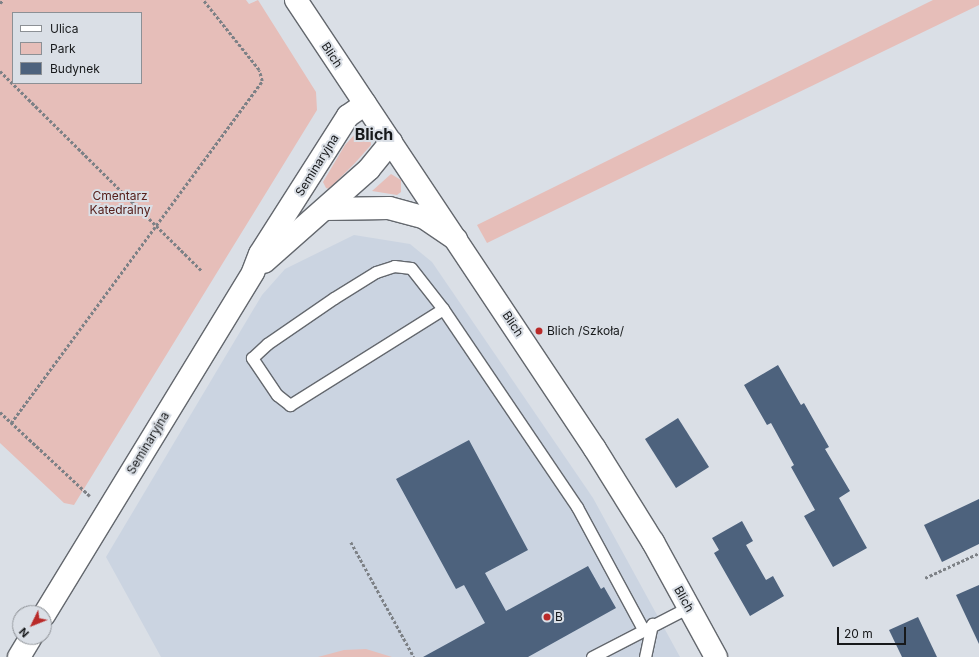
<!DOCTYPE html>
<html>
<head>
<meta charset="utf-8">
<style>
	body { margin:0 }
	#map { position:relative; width:979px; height:657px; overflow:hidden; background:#dadfe6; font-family:Inter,sans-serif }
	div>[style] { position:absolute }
	.built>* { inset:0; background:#cbd4e1 }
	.green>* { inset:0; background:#e6beb9 }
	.building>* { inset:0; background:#4d627d }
	.path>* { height:2.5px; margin-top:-1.25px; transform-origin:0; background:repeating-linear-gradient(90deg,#7d8186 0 3px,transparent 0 5px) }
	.roads { filter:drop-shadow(1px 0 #64686e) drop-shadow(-1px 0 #64686e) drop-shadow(0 1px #64686e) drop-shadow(0 -1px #64686e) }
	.lane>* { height:11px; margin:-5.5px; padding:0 5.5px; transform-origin:5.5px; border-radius:5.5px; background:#fff }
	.street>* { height:22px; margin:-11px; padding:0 11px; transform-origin:11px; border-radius:11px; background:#fff }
	.secondary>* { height:22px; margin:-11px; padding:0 11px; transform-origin:11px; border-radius:11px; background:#fff }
	.dots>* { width:11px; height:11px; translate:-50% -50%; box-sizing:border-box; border:2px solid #dadfe6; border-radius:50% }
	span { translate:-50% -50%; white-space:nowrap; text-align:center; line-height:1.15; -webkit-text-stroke:4px #dadfe6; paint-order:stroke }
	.street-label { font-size:12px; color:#17191b }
	.park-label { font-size:12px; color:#56201c }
	.poi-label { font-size:12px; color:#17191b }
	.left { translate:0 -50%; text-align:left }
	.district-label { font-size:16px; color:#17191b; font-weight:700 }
	.legend { position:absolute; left:12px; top:12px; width:130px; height:72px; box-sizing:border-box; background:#dadfe6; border:1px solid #8c9095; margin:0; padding:5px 7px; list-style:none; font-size:12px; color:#17191b }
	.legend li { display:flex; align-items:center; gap:8px; height:20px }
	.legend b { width:20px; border:1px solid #8c9095 }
	.north { position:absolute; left:12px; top:605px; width:40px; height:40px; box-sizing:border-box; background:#dadfe6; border:1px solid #8c9095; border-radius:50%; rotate:227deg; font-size:11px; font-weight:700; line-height:16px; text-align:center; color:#17191b }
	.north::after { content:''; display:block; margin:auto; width:14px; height:18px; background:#b92a29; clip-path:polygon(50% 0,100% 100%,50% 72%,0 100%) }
	.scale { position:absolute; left:837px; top:627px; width:69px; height:18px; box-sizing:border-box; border:2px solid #17191b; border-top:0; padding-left:5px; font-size:12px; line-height:14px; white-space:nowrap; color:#17191b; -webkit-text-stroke:3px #dadfe6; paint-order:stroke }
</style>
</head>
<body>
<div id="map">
	<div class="built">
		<i style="clip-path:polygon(354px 235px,410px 244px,432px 262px,593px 498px,680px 657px,161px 657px,106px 557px,262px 295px,285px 269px)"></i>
	</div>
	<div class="green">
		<i style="clip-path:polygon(evenodd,0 0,246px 0,249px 4px,258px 0,316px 92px,317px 110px,74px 505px,64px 503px,0 443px,0 0,13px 13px,141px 13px,141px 83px,13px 83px,13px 13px)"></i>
		<i style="clip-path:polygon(933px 0,979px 0,979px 5px,487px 243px,477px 225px)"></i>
		<i style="clip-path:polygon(364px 131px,370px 134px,371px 145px,355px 163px,329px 189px,326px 188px,323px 182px,345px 145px,356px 133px)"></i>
		<i style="clip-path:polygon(391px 174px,401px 180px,401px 192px,397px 195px,372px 191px)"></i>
		<i style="clip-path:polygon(366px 649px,392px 657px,318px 657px,344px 650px)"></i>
	</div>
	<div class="building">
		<i style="clip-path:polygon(778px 365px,801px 405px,804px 403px,829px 447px,825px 449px,850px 491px,839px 498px,867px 548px,833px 567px,804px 516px,815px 510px,791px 467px,794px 465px,771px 423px,767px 425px,744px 385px)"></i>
		<i style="clip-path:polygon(678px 418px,709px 467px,676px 488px,645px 439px)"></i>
		<i style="clip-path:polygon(469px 440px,528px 550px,485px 573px,506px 611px,588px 566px,601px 589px,604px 587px,616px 608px,528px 657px,423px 657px,485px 623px,464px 585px,456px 589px,396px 479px)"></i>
		<i style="clip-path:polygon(979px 499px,979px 544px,942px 562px,924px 525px)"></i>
		<i style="clip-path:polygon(742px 521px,753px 541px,746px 545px,766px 580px,773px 576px,784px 596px,750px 616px,714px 553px,719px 550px,712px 538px)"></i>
		<i style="clip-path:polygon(979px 585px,979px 644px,956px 595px)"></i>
		<i style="clip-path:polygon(918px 617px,937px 657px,902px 657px,889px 630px)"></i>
	</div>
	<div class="path">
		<i style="left:0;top:3px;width:4px;rotate:-45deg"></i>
		<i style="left:0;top:71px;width:284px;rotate:44.7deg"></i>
		<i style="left:0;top:412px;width:123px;rotate:43deg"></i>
		<i style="left:11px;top:423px;width:424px;rotate:-53.7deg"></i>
		<i style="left:262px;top:81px;width:11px;rotate:-105deg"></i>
		<i style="left:259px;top:70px;width:90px;rotate:-128.7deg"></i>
		<i style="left:351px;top:542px;width:131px;rotate:61.3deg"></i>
		<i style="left:925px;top:578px;width:60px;rotate:-24.8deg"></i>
	</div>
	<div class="roads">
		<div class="lane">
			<i style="left:443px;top:309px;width:181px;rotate:147.9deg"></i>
			<i style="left:290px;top:405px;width:16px;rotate:-142deg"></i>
			<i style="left:277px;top:395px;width:45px;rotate:-124deg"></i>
			<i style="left:252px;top:358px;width:21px;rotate:-43deg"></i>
			<i style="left:267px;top:344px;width:81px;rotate:-34.5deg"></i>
			<i style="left:334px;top:298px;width:49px;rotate:-31.8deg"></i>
			<i style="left:376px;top:272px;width:19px;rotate:-18deg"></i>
			<i style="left:394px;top:266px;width:17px;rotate:7deg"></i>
			<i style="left:411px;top:268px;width:52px;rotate:52deg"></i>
			<i style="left:443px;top:309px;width:239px;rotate:55.9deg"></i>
			<i style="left:577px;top:507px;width:139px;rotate:61.6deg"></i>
			<i style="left:592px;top:657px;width:109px;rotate:-27.3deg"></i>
			<i style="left:645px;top:657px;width:34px;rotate:-78deg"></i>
		</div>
		<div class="street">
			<i style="left:325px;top:209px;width:64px;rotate:-0.9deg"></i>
			<i style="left:389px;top:208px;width:35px;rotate:15deg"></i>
			<i style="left:423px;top:217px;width:40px;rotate:34deg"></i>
			<i style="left:264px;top:262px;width:140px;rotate:-41.5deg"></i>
			<i style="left:369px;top:169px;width:35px;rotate:-51deg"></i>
			<i style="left:44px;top:615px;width:402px;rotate:-58.6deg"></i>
			<i style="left:253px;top:272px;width:19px;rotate:-69deg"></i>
			<i style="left:260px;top:254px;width:164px;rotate:-57.5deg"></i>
			<i style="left:348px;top:116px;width:21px;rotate:-35deg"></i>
			<i style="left:19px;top:657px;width:23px;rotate:-59deg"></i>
		</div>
		<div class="secondary">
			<i style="left:296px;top:0;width:539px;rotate:56.34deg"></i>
			<i style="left:595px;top:449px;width:110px;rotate:58.1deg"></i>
			<i style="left:653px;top:542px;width:131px;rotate:61.3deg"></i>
		</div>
	</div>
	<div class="dots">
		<i style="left:539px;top:331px;background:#b92a29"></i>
		<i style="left:547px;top:617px;background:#b92a29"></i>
	</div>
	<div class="street-label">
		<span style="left:332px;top:55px;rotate:56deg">Blich</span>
		<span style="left:317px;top:165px;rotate:-58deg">Seminaryjna</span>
		<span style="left:513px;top:324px;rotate:56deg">Blich</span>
		<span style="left:148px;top:443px;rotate:-59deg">Seminaryjna</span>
		<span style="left:684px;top:599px;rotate:61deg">Blich</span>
	</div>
	<div class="park-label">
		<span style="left:120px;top:203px">Cmentarz<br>Katedralny</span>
	</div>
	<div class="poi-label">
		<span class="left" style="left:547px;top:331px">Blich /Szkoła/</span>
		<span class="left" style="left:555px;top:617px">B</span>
	</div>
	<div class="district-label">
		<span style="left:374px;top:134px">Blich</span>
	</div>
	<ul class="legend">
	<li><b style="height:5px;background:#fff"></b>Ulica</li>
	<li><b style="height:11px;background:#e6beb9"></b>Park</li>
	<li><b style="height:11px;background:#4d627d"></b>Budynek</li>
	</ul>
	<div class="north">N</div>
	<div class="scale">20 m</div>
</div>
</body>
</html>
